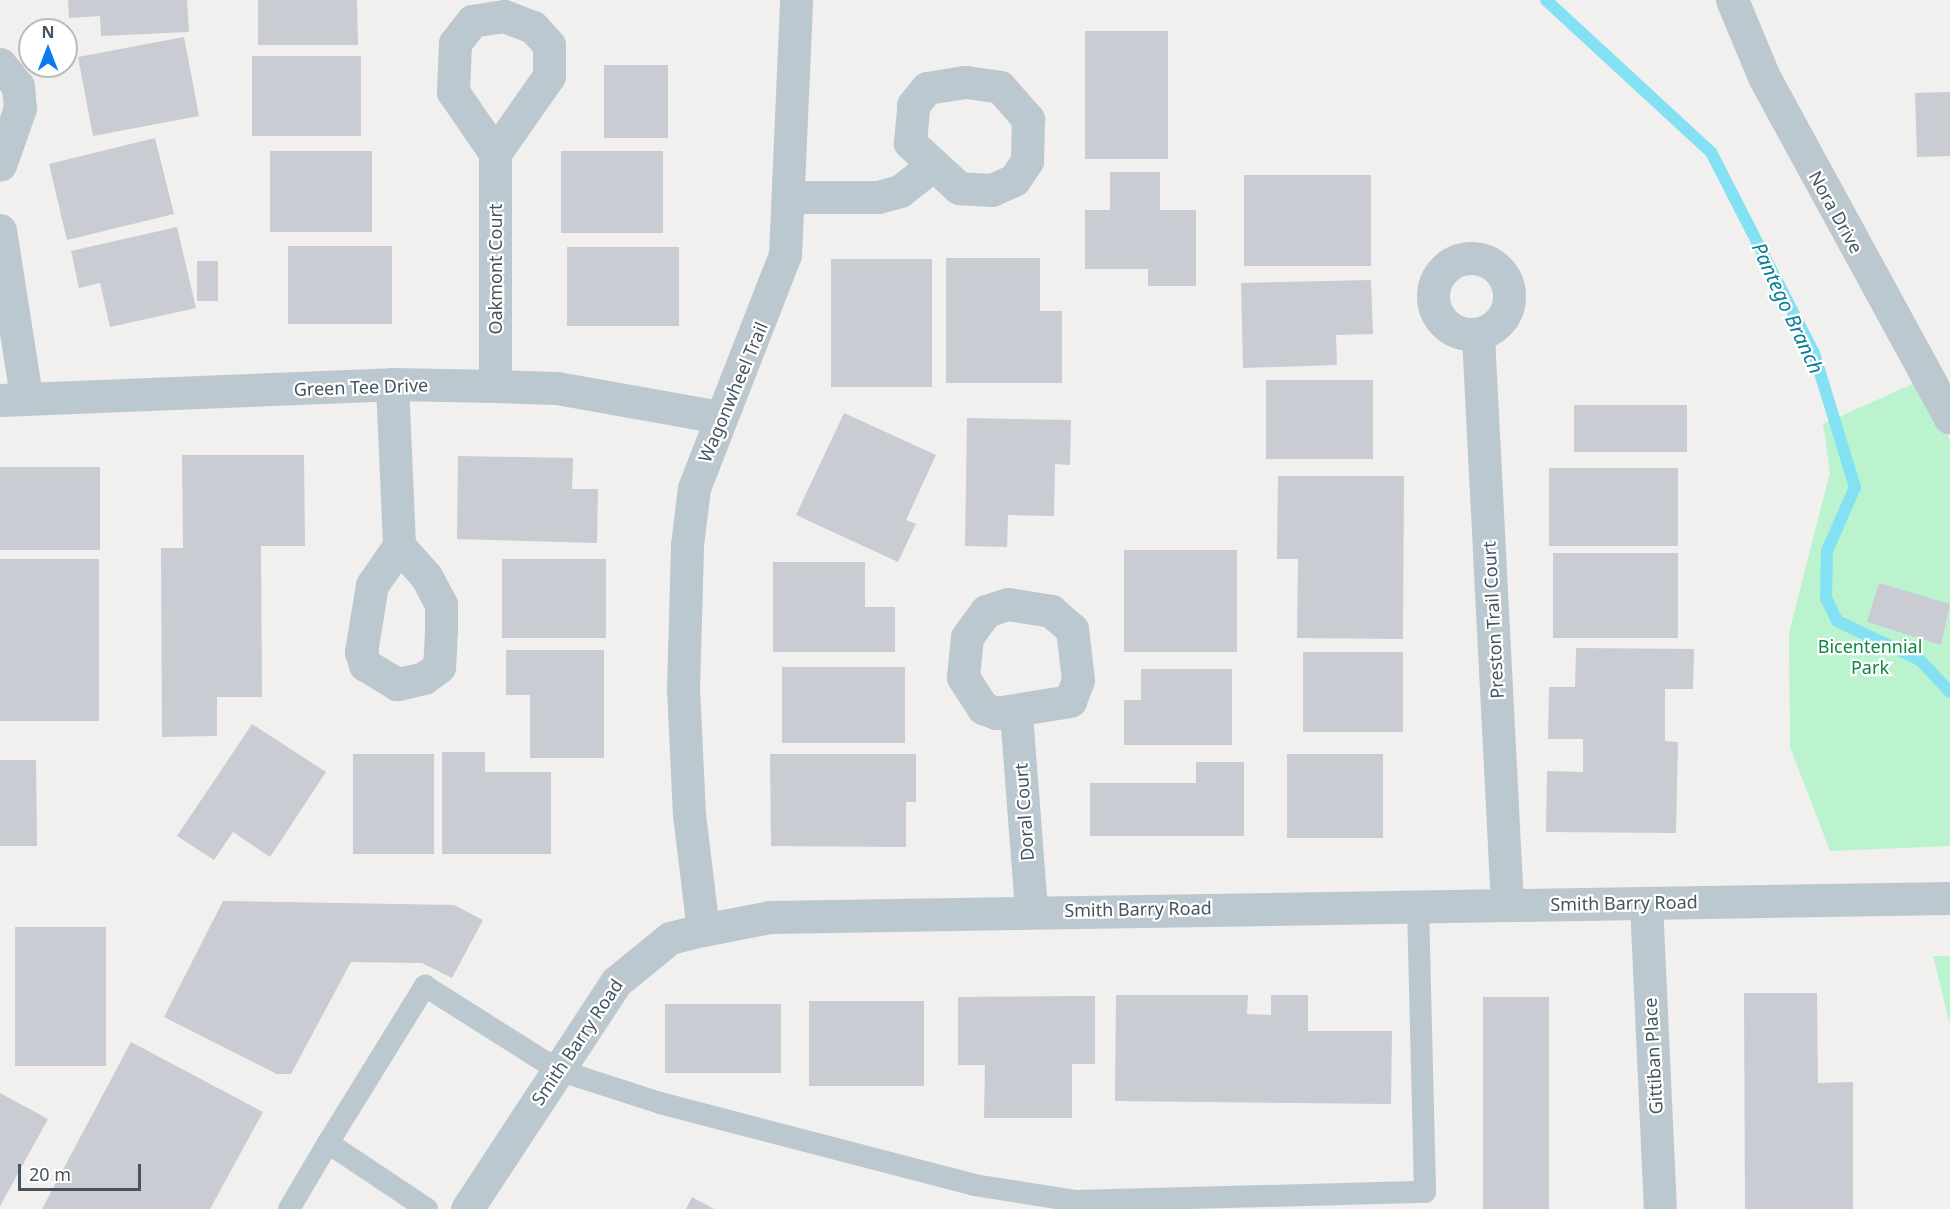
<!DOCTYPE html>
<html>
<head>
<meta charset="utf-8">
<style>
	body { margin:0 }
	#map { position:relative; width:1950px; height:1209px; overflow:hidden; background:#f2efef; font-family:"Noto Sans",sans-serif }
	div>[style] { position:absolute }
	.green>* { inset:0; background:#baf3ce }
	.stream>* { height:12px; margin:-6px; padding:0 6px; transform-origin:6px; border-radius:6px; background:#84e1f3 }
	.building>* { inset:0; background:#c9ccd2 }
	.service>* { height:22px; margin:-11px; padding:0 11px; transform-origin:11px; border-radius:11px; background:#bcc8cf }
	.minor>* { height:33px; margin:-16.5px; padding:0 16.5px; transform-origin:16.5px; border-radius:16.5px; background:#bcc8cf }
	.minor>.ring { margin:-16.5px; padding:0; box-sizing:content-box; background:none; border:33px solid #bcc8cf; border-radius:50% }
	.tertiary>* { height:33px; margin:-16.5px; padding:0 16.5px; transform-origin:16.5px; border-radius:16.5px; background:#bcc8cf }
	span { translate:-50% -50%; white-space:nowrap; text-align:center; line-height:1.15; -webkit-text-stroke:4.5px #fff; paint-order:stroke }
	.street-label { font-size:18px; color:#46545e }
	.park-label { font-size:18px; color:#108646 }
	.water-label { font-size:20px; color:#047d95; font-style:italic }
	.north { position:absolute; left:18px; top:18px; width:60px; height:60px; box-sizing:border-box; background:#fff; border:2px solid #b5bbbf; border-radius:50%; rotate:0deg; font-size:16px; font-weight:700; line-height:24px; text-align:center; color:#46545e }
	.north::after { content:''; display:block; margin:auto; width:21px; height:27px; background:#0b79f0; clip-path:polygon(50% 0,100% 100%,50% 72%,0 100%) }
	.scale { position:absolute; left:18px; top:1164px; width:123px; height:27px; box-sizing:border-box; border:3px solid #46545e; border-top:0; padding-left:8px; font-size:18px; line-height:21px; white-space:nowrap; color:#46545e; -webkit-text-stroke:4px #fff; paint-order:stroke }
</style>
</head>
<body>
<div id="map">
	<div class="green">
		<i style="clip-path:polygon(1919px 381px,1950px 440px,1950px 846px,1830px 851px,1790px 747px,1789px 633px,1830px 472px,1823px 424px)"></i>
		<i style="clip-path:polygon(1933px 956px,1950px 956px,1950px 1025px)"></i>
	</div>
	<div class="stream">
		<i style="left:1546px;top:0;width:224px;rotate:42.7deg"></i>
		<i style="left:1711px;top:152px;width:226px;rotate:62.9deg"></i>
		<i style="left:1814px;top:353px;width:140px;rotate:73deg"></i>
		<i style="left:1855px;top:487px;width:70px;rotate:113.6deg"></i>
		<i style="left:1827px;top:551px;width:47px;rotate:91.2deg"></i>
		<i style="left:1826px;top:598px;width:25px;rotate:64deg"></i>
		<i style="left:1837px;top:621px;width:92px;rotate:25.2deg"></i>
		<i style="left:1920px;top:660px;width:44px;rotate:46.8deg"></i>
	</div>
	<div class="building">
		<i style="clip-path:polygon(68px 0,187px 0,189px 32px,101px 36px,100px 16px,69px 18px)"></i>
		<i style="clip-path:polygon(258px 0,357px 0,358px 45px,258px 45px)"></i>
		<i style="clip-path:polygon(1085px 31px,1168px 31px,1168px 159px,1085px 159px)"></i>
		<i style="clip-path:polygon(184px 37px,199px 116px,93px 136px,78px 57px)"></i>
		<i style="clip-path:polygon(252px 56px,361px 56px,361px 136px,252px 136px)"></i>
		<i style="clip-path:polygon(604px 65px,668px 65px,668px 138px,604px 138px)"></i>
		<i style="clip-path:polygon(1950px 92px,1950px 156px,1917px 157px,1915px 93px)"></i>
		<i style="clip-path:polygon(155px 138px,174px 214px,67px 240px,49px 164px)"></i>
		<i style="clip-path:polygon(270px 151px,372px 151px,372px 232px,270px 232px)"></i>
		<i style="clip-path:polygon(561px 151px,663px 151px,663px 233px,561px 233px)"></i>
		<i style="clip-path:polygon(1110px 172px,1160px 172px,1160px 210px,1196px 210px,1196px 286px,1148px 286px,1148px 269px,1085px 269px,1085px 210px,1110px 210px)"></i>
		<i style="clip-path:polygon(1244px 175px,1371px 175px,1371px 266px,1244px 266px)"></i>
		<i style="clip-path:polygon(177px 227px,196px 308px,110px 327px,100px 283px,79px 288px,71px 251px)"></i>
		<i style="clip-path:polygon(288px 246px,392px 246px,392px 324px,288px 324px)"></i>
		<i style="clip-path:polygon(567px 247px,679px 247px,679px 326px,567px 326px)"></i>
		<i style="clip-path:polygon(946px 258px,1040px 258px,1040px 311px,1062px 311px,1062px 383px,946px 383px)"></i>
		<i style="clip-path:polygon(831px 259px,932px 259px,932px 387px,831px 387px)"></i>
		<i style="clip-path:polygon(197px 261px,218px 261px,218px 301px,197px 301px)"></i>
		<i style="clip-path:polygon(1371px 280px,1373px 334px,1336px 335px,1337px 365px,1243px 368px,1241px 283px)"></i>
		<i style="clip-path:polygon(1266px 380px,1373px 380px,1373px 459px,1266px 459px)"></i>
		<i style="clip-path:polygon(1574px 405px,1687px 405px,1687px 452px,1574px 452px)"></i>
		<i style="clip-path:polygon(844px 413px,936px 455px,906px 520px,916px 524px,898px 562px,796px 515px)"></i>
		<i style="clip-path:polygon(967px 418px,1071px 420px,1070px 465px,1055px 464px,1054px 516px,1008px 515px,1007px 547px,965px 546px)"></i>
		<i style="clip-path:polygon(182px 455px,304px 455px,305px 546px,261px 546px,262px 697px,217px 697px,217px 736px,162px 737px,161px 548px,183px 548px)"></i>
		<i style="clip-path:polygon(458px 456px,573px 458px,572px 489px,598px 489px,597px 543px,457px 539px)"></i>
		<i style="clip-path:polygon(0 467px,100px 467px,100px 550px,0 550px)"></i>
		<i style="clip-path:polygon(1549px 468px,1678px 468px,1678px 546px,1549px 546px)"></i>
		<i style="clip-path:polygon(1278px 476px,1404px 476px,1403px 639px,1297px 638px,1298px 559px,1277px 559px)"></i>
		<i style="clip-path:polygon(1124px 550px,1237px 550px,1237px 652px,1124px 652px)"></i>
		<i style="clip-path:polygon(1553px 553px,1678px 553px,1678px 638px,1553px 638px)"></i>
		<i style="clip-path:polygon(0 559px,99px 559px,99px 721px,0 721px)"></i>
		<i style="clip-path:polygon(502px 559px,606px 559px,606px 638px,502px 638px)"></i>
		<i style="clip-path:polygon(773px 562px,865px 562px,865px 607px,895px 607px,895px 652px,773px 652px)"></i>
		<i style="clip-path:polygon(1879px 583px,1950px 604px,1941px 645px,1867px 622px)"></i>
		<i style="clip-path:polygon(1576px 648px,1694px 649px,1693px 689px,1665px 689px,1665px 741px,1678px 742px,1676px 833px,1546px 832px,1547px 771px,1583px 772px,1583px 739px,1548px 739px,1549px 687px,1575px 687px)"></i>
		<i style="clip-path:polygon(506px 650px,604px 650px,604px 758px,530px 758px,530px 695px,506px 695px)"></i>
		<i style="clip-path:polygon(1303px 652px,1403px 652px,1403px 732px,1303px 732px)"></i>
		<i style="clip-path:polygon(782px 667px,905px 667px,905px 743px,782px 743px)"></i>
		<i style="clip-path:polygon(1141px 669px,1232px 669px,1232px 745px,1124px 745px,1124px 700px,1141px 700px)"></i>
		<i style="clip-path:polygon(252px 724px,326px 772px,270px 857px,233px 832px,214px 860px,177px 836px)"></i>
		<i style="clip-path:polygon(442px 752px,485px 752px,485px 772px,551px 772px,551px 854px,442px 854px)"></i>
		<i style="clip-path:polygon(353px 754px,434px 754px,434px 854px,353px 854px)"></i>
		<i style="clip-path:polygon(770px 754px,916px 754px,916px 802px,906px 802px,906px 847px,771px 846px)"></i>
		<i style="clip-path:polygon(1287px 754px,1383px 754px,1383px 838px,1287px 838px)"></i>
		<i style="clip-path:polygon(0 760px,36px 760px,37px 846px,0 846px)"></i>
		<i style="clip-path:polygon(1196px 762px,1244px 762px,1244px 836px,1090px 836px,1090px 783px,1196px 783px)"></i>
		<i style="clip-path:polygon(223px 901px,454px 905px,483px 920px,452px 978px,422px 963px,351px 962px,291px 1074px,277px 1074px,164px 1017px)"></i>
		<i style="clip-path:polygon(15px 927px,106px 927px,106px 1066px,15px 1066px)"></i>
		<i style="clip-path:polygon(1744px 993px,1817px 993px,1818px 1083px,1853px 1082px,1853px 1209px,1745px 1209px)"></i>
		<i style="clip-path:polygon(1116px 995px,1248px 995px,1247px 1014px,1271px 1015px,1271px 995px,1308px 995px,1308px 1031px,1392px 1031px,1391px 1104px,1115px 1101px)"></i>
		<i style="clip-path:polygon(1095px 996px,1095px 1064px,1072px 1064px,1072px 1118px,984px 1118px,985px 1065px,958px 1065px,958px 997px)"></i>
		<i style="clip-path:polygon(1483px 997px,1549px 997px,1549px 1209px,1483px 1209px)"></i>
		<i style="clip-path:polygon(809px 1001px,924px 1001px,924px 1086px,809px 1086px)"></i>
		<i style="clip-path:polygon(665px 1004px,781px 1004px,781px 1073px,665px 1073px)"></i>
		<i style="clip-path:polygon(131px 1042px,263px 1112px,210px 1209px,42px 1209px)"></i>
		<i style="clip-path:polygon(0 1093px,48px 1119px,0 1206px)"></i>
		<i style="clip-path:polygon(692px 1197px,714px 1209px,686px 1209px)"></i>
	</div>
	<div class="service">
		<i style="left:289px;top:1209px;width:77px;rotate:-59.4deg"></i>
		<i style="left:427px;top:1209px;width:119px;rotate:-146.3deg"></i>
		<i style="left:328px;top:1143px;width:185px;rotate:-58.3deg"></i>
		<i style="left:425px;top:986px;width:157px;rotate:32.3deg"></i>
		<i style="left:558px;top:1070px;width:107px;rotate:17.9deg"></i>
		<i style="left:660px;top:1103px;width:325px;rotate:14.6deg"></i>
		<i style="left:974px;top:1185px;width:102px;rotate:9deg"></i>
		<i style="left:1075px;top:1201px;width:350px;rotate:-1.5deg"></i>
		<i style="left:1425px;top:1192px;width:286px;rotate:-91.4deg"></i>
	</div>
	<div class="minor">
		<i style="left:504px;top:16px;width:31px;rotate:21deg"></i>
		<i style="left:533px;top:27px;width:24px;rotate:48deg"></i>
		<i style="left:549px;top:45px;width:31px;rotate:90deg"></i>
		<i style="left:549px;top:76px;width:94px;rotate:125deg"></i>
		<i style="left:495px;top:153px;width:74px;rotate:-124.5deg"></i>
		<i style="left:453px;top:92px;width:49px;rotate:-87.7deg"></i>
		<i style="left:455px;top:43px;width:28px;rotate:-52deg"></i>
		<i style="left:472px;top:21px;width:32px;rotate:-9deg"></i>
		<i style="left:0;top:64px;width:28px;rotate:51deg"></i>
		<i style="left:18px;top:86px;width:22px;rotate:85deg"></i>
		<i style="left:20px;top:108px;width:60px;rotate:109.3deg"></i>
		<i style="left:966px;top:82px;width:34px;rotate:8deg"></i>
		<i style="left:1000px;top:87px;width:43px;rotate:48.8deg"></i>
		<i style="left:1028px;top:119px;width:42px;rotate:91.4deg"></i>
		<i style="left:1027px;top:161px;width:23px;rotate:124deg"></i>
		<i style="left:1014px;top:180px;width:24px;rotate:156deg"></i>
		<i style="left:992px;top:190px;width:33px;rotate:-177deg"></i>
		<i style="left:959px;top:188px;width:67px;rotate:-137.4deg"></i>
		<i style="left:910px;top:143px;width:38px;rotate:-85deg"></i>
		<i style="left:913px;top:105px;width:22px;rotate:-51deg"></i>
		<i style="left:927px;top:88px;width:39px;rotate:-9deg"></i>
		<i style="left:495px;top:153px;width:233px;rotate:90deg"></i>
		<i style="left:792px;top:197px;width:86px"></i>
		<i style="left:878px;top:197px;width:23px;rotate:-15deg"></i>
		<i style="left:900px;top:191px;width:41px;rotate:-38deg"></i>
		<i style="left:0;top:230px;width:168px;rotate:81.1deg"></i>
		<i class="ring" style="left:1433px;top:258px;width:43px;height:43px"></i>
		<i style="left:1478px;top:336px;width:570px;rotate:87.08deg"></i>
		<i style="left:392px;top:384px;width:162px;rotate:87.5deg"></i>
		<i style="left:0;top:400px;width:392px;rotate:-2.3deg"></i>
		<i style="left:392px;top:384px;width:103px;rotate:1.1deg"></i>
		<i style="left:495px;top:386px;width:62px;rotate:1.8deg"></i>
		<i style="left:557px;top:388px;width:165px;rotate:10.1deg"></i>
		<i style="left:399px;top:546px;width:40px;rotate:48deg"></i>
		<i style="left:426px;top:576px;width:32px;rotate:62deg"></i>
		<i style="left:441px;top:604px;width:27px;rotate:90deg"></i>
		<i style="left:441px;top:631px;width:36px;rotate:93deg"></i>
		<i style="left:439px;top:667px;width:19px;rotate:144deg"></i>
		<i style="left:424px;top:678px;width:28px;rotate:167deg"></i>
		<i style="left:397px;top:684px;width:37px;rotate:-149deg"></i>
		<i style="left:365px;top:665px;width:14px;rotate:-107deg"></i>
		<i style="left:361px;top:652px;width:68px;rotate:-80.7deg"></i>
		<i style="left:372px;top:585px;width:47px;rotate:-55.3deg"></i>
		<i style="left:1008px;top:604px;width:44px;rotate:9.2deg"></i>
		<i style="left:1051px;top:611px;width:28px;rotate:41deg"></i>
		<i style="left:1072px;top:629px;width:51px;rotate:83.3deg"></i>
		<i style="left:1078px;top:680px;width:22px;rotate:111deg"></i>
		<i style="left:1070px;top:701px;width:75px;rotate:170.8deg"></i>
		<i style="left:996px;top:713px;width:14px;rotate:-159deg"></i>
		<i style="left:983px;top:708px;width:37px;rotate:-123deg"></i>
		<i style="left:963px;top:677px;width:40px;rotate:-84.3deg"></i>
		<i style="left:967px;top:637px;width:32px;rotate:-54deg"></i>
		<i style="left:986px;top:611px;width:23px;rotate:-18deg"></i>
		<i style="left:1016px;top:714px;width:197px;rotate:85.6deg"></i>
		<i style="left:1646px;top:903px;width:306px;rotate:87.4deg"></i>
		<i style="left:703px;top:930px;width:116px;rotate:-96.9deg"></i>
		<i style="left:689px;top:815px;width:125px;rotate:-92.7deg"></i>
		<i style="left:683px;top:690px;width:145px;rotate:-88.4deg"></i>
		<i style="left:687px;top:545px;width:57px;rotate:-83deg"></i>
		<i style="left:694px;top:488px;width:250px;rotate:-68.7deg"></i>
		<i style="left:785px;top:255px;width:255px;rotate:-87.5deg"></i>
	</div>
	<div class="tertiary">
		<i style="left:1732px;top:0;width:83px;rotate:67.4deg"></i>
		<i style="left:1764px;top:77px;width:388px;rotate:61.4deg"></i>
		<i style="left:467px;top:1209px;width:272px;rotate:-56.7deg"></i>
		<i style="left:616px;top:982px;width:70px;rotate:-39.2deg"></i>
		<i style="left:670px;top:938px;width:34px;rotate:-14deg"></i>
		<i style="left:703px;top:930px;width:68px;rotate:-11deg"></i>
		<i style="left:770px;top:917px;width:1180px;rotate:-0.92deg"></i>
	</div>
	<div class="street-label">
		<span style="left:1836px;top:212px;rotate:61deg">Nora Drive</span>
		<span style="left:495px;top:269px;rotate:-90deg">Oakmont Court</span>
		<span style="left:361px;top:387px;rotate:-2deg">Green Tee Drive</span>
		<span style="left:733px;top:392px;rotate:-67deg">Wagonwheel Trail</span>
		<span style="left:1493px;top:620px;rotate:-93deg">Preston Trail Court</span>
		<span style="left:1024px;top:812px;rotate:-94deg">Doral Court</span>
		<span style="left:1624px;top:903px;rotate:-1deg">Smith Barry Road</span>
		<span style="left:1138px;top:909px;rotate:-1deg">Smith Barry Road</span>
		<span style="left:577px;top:1042px;rotate:-56deg">Smith Barry Road</span>
		<span style="left:1653px;top:1056px;rotate:-93deg">Gittiban Place</span>
	</div>
	<div class="park-label">
		<span style="left:1870px;top:657px">Bicentennial<br>Park</span>
	</div>
	<div class="water-label">
		<span style="left:1788px;top:308px;rotate:65deg">Pantego Branch</span>
	</div>
	<div class="north">N</div>
	<div class="scale">20 m</div>
</div>
</body>
</html>
